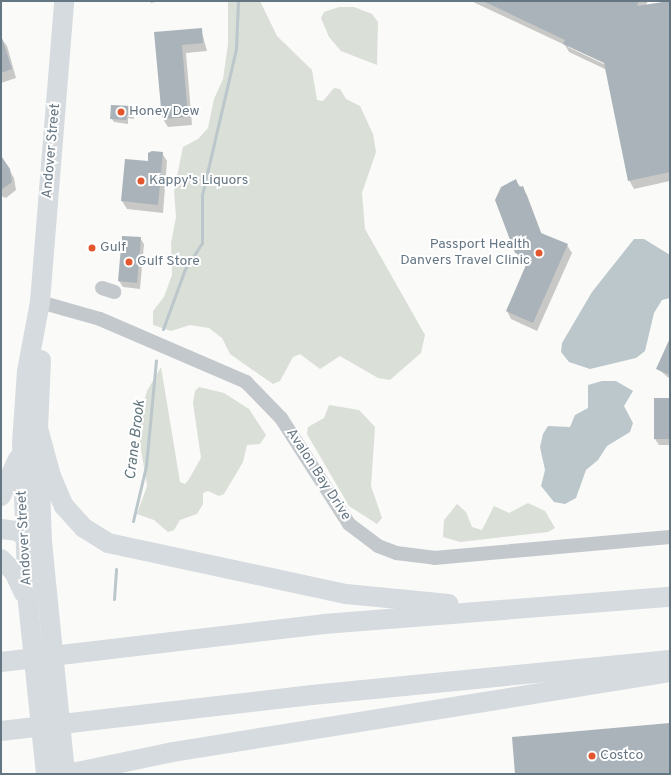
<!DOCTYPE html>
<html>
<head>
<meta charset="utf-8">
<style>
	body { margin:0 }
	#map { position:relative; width:671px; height:775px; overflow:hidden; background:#fafaf8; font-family:Overpass,sans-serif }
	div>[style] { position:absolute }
	.green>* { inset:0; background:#dadfd7 }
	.water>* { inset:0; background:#bbc7cb }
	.shadow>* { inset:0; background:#0003 }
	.stream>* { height:3px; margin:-1.5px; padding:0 1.5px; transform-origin:1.5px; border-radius:1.5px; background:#bbc7cb }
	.building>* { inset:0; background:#aab3b9 }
	.minor>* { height:14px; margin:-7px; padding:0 7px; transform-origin:7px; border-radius:7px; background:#c3c8cc }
	.highway>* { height:20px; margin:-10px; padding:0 10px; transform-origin:10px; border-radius:10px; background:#d6dbdf }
	.dots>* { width:11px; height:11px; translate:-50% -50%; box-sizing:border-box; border:2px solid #fff; border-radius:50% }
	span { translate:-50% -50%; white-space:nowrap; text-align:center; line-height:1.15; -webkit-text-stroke:4px #fff; paint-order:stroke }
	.poi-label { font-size:14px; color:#657683 }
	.left { translate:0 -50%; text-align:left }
	.right { translate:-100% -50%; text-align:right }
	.street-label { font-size:14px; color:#657683 }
	.water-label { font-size:15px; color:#60757c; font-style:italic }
	.frame { position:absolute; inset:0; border:2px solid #657683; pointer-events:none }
</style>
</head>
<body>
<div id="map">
	<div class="green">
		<i style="clip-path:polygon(228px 1px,260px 1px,277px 36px,312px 70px,317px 100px,323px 101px,334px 88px,340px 89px,346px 99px,360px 106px,373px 134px,376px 152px,362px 193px,365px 229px,425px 335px,421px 353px,390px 380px,378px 378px,340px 356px,320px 369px,300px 354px,293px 357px,280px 381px,273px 384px,230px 354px,222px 338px,209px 328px,190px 325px,171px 331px,153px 325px,153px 311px,164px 297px,172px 275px,171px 243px,176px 217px,174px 191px,183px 147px,198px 139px,208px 128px,214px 99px,223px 79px,228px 44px)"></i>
		<i style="clip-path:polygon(339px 7px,354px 7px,372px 14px,378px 22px,377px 65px,341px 51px,329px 37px,321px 18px,324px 12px)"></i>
		<i style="clip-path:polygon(161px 367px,180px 482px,185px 484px,189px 479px,201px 458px,193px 403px,195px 391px,199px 387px,224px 393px,249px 409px,266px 435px,260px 444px,247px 445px,243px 462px,224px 494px,219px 496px,208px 491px,203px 493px,203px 504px,197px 514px,180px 520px,174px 530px,168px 532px,154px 520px,137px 514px,147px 486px,137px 425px,147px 391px)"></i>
		<i style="clip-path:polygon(329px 405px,359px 410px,375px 427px,371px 486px,382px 518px,377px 524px,349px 506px,307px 434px,308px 427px,324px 418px)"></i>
		<i style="clip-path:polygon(528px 503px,545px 511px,555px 528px,548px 532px,460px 542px,443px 537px,444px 520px,457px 504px,466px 512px,472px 527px,482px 530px,494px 506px,509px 513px)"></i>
	</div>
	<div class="water">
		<i style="clip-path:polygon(634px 239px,644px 239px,670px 255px,670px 298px,662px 300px,654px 313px,645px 351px,636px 358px,590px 369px,569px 362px,561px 352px,562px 343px,592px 292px)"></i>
		<i style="clip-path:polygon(602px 381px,616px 381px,633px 391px,624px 406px,633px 423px,630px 432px,607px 446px,598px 460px,586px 470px,576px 498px,565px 504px,554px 502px,541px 486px,545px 470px,540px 447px,543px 434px,548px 426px,570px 427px,575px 415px,588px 408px,588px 385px)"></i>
	</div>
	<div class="shadow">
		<i style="clip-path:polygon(150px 1px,160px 1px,151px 3px)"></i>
		<i style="clip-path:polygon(evenodd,471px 1px,648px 1px,646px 5px,670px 1px,670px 181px,634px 189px,629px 180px,607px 70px,569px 52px,565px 45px,471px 1px,568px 45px,609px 65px,608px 66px,568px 47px,568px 45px)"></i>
		<i style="clip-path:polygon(201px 29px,207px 51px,186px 53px,192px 125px,168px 127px,163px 119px,155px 33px)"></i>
		<i style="clip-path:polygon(1px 38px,7px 46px,16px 78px,1px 83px)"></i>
		<i style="clip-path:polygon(132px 107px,134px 119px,128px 118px,128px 124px,114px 122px,112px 119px)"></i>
		<i style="clip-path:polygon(162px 153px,167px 161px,163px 213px,127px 209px,122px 201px,149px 162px)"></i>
		<i style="clip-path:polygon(1px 155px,14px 178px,16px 190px,6px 198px,1px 196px)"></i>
		<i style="clip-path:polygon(516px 181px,527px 195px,542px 235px,567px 245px,572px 253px,537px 331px,511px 319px,507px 311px,528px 263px,521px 261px,516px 252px)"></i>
		<i style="clip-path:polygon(123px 237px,140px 238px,144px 244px,140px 289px,123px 287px,119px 281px)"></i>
		<i style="clip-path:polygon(670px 341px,670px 379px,658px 369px)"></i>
		<i style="clip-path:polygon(670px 399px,670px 445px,659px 445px,655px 439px)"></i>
	</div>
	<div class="stream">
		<i style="left:163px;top:329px;width:64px;rotate:-69.9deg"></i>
		<i style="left:185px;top:269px;width:31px;rotate:-57deg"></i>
		<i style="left:202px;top:243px;width:48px;rotate:-90deg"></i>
		<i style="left:202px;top:195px;width:150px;rotate:-76.9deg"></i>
		<i style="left:236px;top:49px;width:48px;rotate:-87.6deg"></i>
		<i style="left:133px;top:521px;width:57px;rotate:-76.7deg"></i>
		<i style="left:146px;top:466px;width:106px;rotate:-84.6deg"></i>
		<i style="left:114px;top:599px;width:30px;rotate:-86deg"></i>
	</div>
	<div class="building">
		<i style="clip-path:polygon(483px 1px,639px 1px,637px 6px,670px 1px,670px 172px,628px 181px,604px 63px,563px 44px,565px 40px)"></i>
		<i style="clip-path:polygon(202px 28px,203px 43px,182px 45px,188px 117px,162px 119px,154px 32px)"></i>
		<i style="clip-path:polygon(1px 35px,12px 69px,1px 73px)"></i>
		<i style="clip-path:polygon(111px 105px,133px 106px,132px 115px,127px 115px,126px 120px,110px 119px)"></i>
		<i style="clip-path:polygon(152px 151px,163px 152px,158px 205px,121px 201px,125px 159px,148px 161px,148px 153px)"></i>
		<i style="clip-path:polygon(1px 156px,10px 169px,12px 182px,1px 190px)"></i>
		<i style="clip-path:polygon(516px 179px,519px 187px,523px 186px,541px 233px,568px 244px,533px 323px,506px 311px,529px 258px,515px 253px,495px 200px,501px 187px)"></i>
		<i style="clip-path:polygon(122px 236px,141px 237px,137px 283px,118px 281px)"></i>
		<i style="clip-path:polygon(670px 338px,670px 375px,656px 369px)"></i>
		<i style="clip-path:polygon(654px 398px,670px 398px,670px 439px,654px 439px)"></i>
		<i style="clip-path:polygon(670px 723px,670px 774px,515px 774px,512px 737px)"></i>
	</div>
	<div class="minor">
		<i style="left:102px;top:288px;width:13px;rotate:18deg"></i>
		<i style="left:40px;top:302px;width:62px;rotate:15.8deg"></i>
		<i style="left:100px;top:319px;width:159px;rotate:23.3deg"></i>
		<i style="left:246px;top:382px;width:50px;rotate:45.8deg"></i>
		<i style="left:281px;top:418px;width:126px;rotate:57.3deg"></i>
		<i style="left:349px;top:524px;width:36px;rotate:37deg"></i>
		<i style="left:378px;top:546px;width:19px;rotate:21deg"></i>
		<i style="left:396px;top:553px;width:38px;rotate:7deg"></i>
		<i style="left:434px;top:558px;width:237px;rotate:-5.1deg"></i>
	</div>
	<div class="highway">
		<i style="left:41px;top:360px;width:68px;rotate:92.5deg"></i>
		<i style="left:38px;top:428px;width:114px;rotate:88deg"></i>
		<i style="left:42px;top:542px;width:233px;rotate:84.3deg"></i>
		<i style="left:38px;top:428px;width:50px;rotate:74.8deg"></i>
		<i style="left:51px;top:476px;width:33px;rotate:67deg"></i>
		<i style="left:64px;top:506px;width:30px;rotate:48deg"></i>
		<i style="left:84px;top:528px;width:28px;rotate:32deg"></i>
		<i style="left:108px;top:543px;width:243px;rotate:12.1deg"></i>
		<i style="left:346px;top:594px;width:103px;rotate:5.5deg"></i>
		<i style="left:1px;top:496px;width:41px;rotate:-65.3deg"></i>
		<i style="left:1px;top:529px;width:17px;rotate:7deg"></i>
		<i style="left:18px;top:531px;width:18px;rotate:41deg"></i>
		<i style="left:1px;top:559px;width:18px;rotate:45deg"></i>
		<i style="left:14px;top:572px;width:23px;rotate:65deg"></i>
		<i style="left:1px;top:662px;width:325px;rotate:-6.7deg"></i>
		<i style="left:324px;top:624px;width:347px;rotate:-4.5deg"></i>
		<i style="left:1px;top:731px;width:313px;rotate:-6.6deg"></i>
		<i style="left:312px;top:695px;width:360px;rotate:-5.6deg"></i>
		<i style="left:46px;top:746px;width:26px;rotate:59deg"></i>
		<i style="left:59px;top:768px;width:8px;rotate:40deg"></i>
		<i style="left:65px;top:773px;width:12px;rotate:-5deg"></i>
		<i style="left:77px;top:772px;width:98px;rotate:-11.8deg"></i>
		<i style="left:173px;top:752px;width:503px;rotate:-9.14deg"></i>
		<i style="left:46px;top:774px;width:171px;rotate:-96deg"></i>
		<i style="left:28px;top:604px;width:160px;rotate:-92.1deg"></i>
		<i style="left:22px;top:444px;width:73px;rotate:-86.1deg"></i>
		<i style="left:27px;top:371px;width:70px;rotate:-79.3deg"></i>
		<i style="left:40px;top:302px;width:302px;rotate:-85.4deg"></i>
	</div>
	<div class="dots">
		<i style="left:121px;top:112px;background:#e4572e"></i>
		<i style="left:141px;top:181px;background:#e4572e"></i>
		<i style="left:92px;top:248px;background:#e4572e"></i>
		<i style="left:539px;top:253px;background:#e4572e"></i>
		<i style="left:129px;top:262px;background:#e4572e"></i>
		<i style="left:592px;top:756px;background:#e4572e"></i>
	</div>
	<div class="poi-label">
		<span class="left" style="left:129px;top:112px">Honey Dew</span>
		<span class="left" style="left:149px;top:181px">Kappy's Liquors</span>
		<span class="right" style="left:530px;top:253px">Passport Health<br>Danvers Travel Clinic</span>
		<span class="left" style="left:100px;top:248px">Gulf</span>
		<span class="left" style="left:137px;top:262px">Gulf Store</span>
		<span class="left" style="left:600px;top:756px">Costco</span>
	</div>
	<div class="street-label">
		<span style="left:52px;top:151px;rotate:-85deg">Andover Street</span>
		<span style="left:318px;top:475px;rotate:57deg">Avalon Bay Drive</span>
		<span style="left:25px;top:538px;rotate:-93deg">Andover Street</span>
	</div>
	<div class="water-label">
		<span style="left:136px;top:440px;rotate:-83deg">Crane Brook</span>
	</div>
	<div class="frame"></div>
</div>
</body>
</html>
